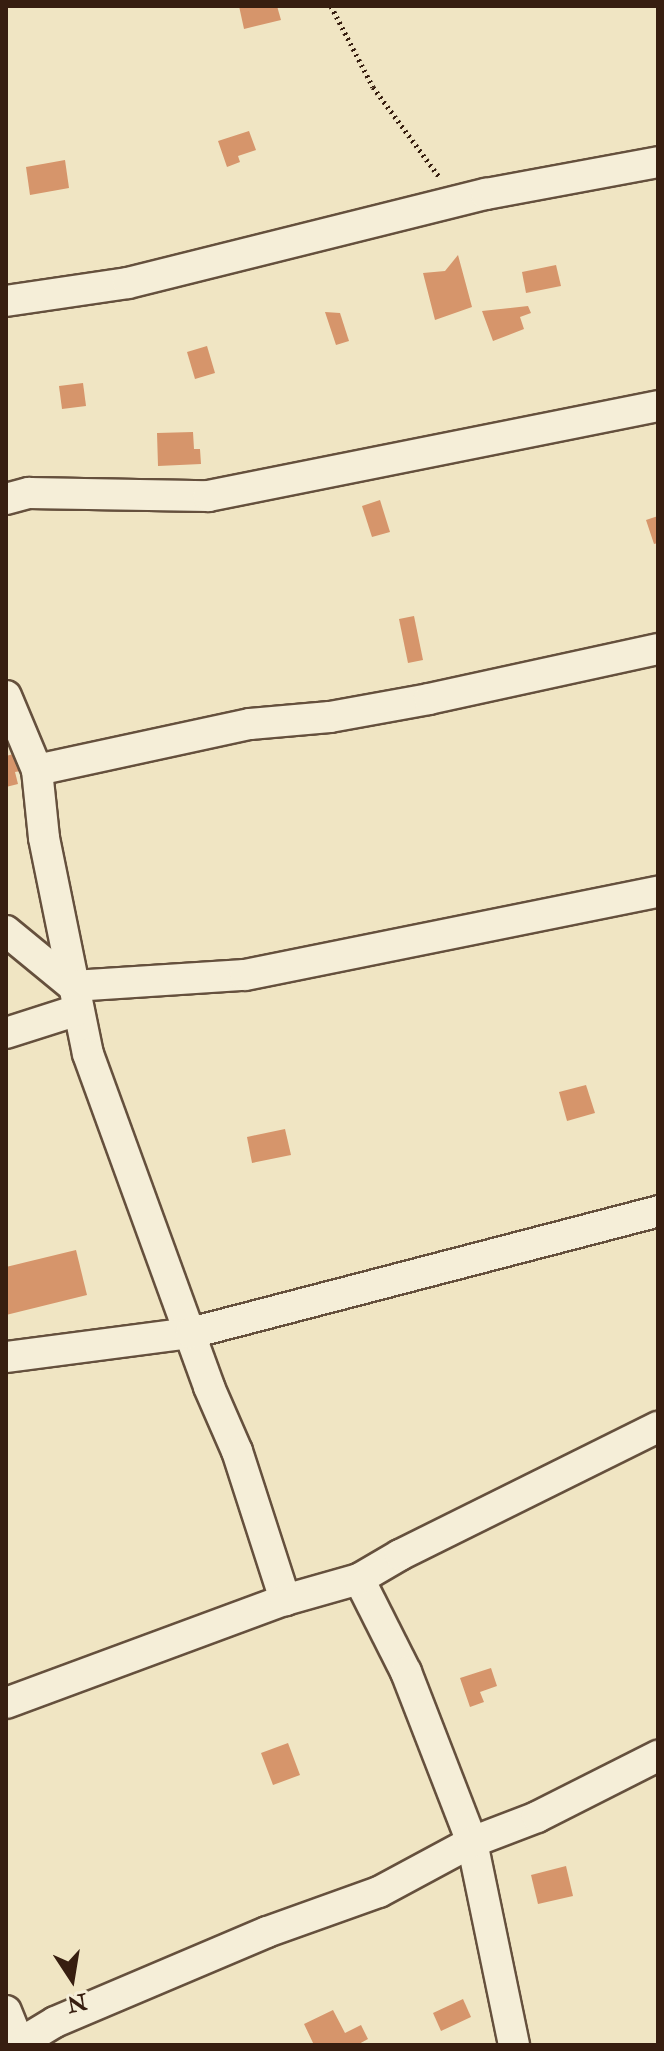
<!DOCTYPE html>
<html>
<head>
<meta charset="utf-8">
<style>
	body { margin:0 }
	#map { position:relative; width:664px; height:2051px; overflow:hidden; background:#f0e5c3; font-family:"IM FELL Double Pica",serif }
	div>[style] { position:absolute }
	.building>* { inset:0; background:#d6956b }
	.path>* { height:5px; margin-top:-2.5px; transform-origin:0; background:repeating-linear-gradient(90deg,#371e10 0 2px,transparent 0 6px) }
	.roads { filter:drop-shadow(2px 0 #65503d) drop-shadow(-2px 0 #65503d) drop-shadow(0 2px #65503d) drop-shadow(0 -2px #65503d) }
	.street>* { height:30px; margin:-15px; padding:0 15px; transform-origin:15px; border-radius:15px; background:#f5eed8 }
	span { translate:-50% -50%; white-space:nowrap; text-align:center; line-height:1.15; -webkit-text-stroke:7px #f5eed8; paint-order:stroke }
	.frame { position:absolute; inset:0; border:8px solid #371e10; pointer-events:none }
	.north { position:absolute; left:32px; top:1939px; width:80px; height:80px; -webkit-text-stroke:6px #f5eed8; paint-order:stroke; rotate:168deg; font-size:22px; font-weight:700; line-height:32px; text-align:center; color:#371e10 }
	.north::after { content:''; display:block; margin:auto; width:28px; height:36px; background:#371e10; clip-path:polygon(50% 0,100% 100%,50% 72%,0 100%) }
</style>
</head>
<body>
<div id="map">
	<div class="building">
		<i style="clip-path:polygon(239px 6px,277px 6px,281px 20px,244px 29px)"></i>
		<i style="clip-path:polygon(249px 131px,256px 150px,238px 156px,240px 162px,227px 167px,218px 141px)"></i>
		<i style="clip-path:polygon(65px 160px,69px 188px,30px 195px,26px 167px)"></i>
		<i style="clip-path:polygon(458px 255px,472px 307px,435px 320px,423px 273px,445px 271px)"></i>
		<i style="clip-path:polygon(556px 265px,561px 286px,526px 293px,522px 272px)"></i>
		<i style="clip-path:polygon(528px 306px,531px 313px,520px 317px,524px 329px,493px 341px,482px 311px)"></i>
		<i style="clip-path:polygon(325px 312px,340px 313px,349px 341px,336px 345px)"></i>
		<i style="clip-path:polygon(207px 346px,215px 373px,195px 379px,187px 352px)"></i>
		<i style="clip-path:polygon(83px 383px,86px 406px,62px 409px,59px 386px)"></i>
		<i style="clip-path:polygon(193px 432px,194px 449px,200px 449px,201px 464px,158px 466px,157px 433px)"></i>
		<i style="clip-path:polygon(380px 500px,390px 532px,372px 537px,362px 506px)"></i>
		<i style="clip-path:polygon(658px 516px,658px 543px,654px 544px,646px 520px)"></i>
		<i style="clip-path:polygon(414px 616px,423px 660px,408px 663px,399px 619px)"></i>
		<i style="clip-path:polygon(21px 752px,26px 770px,15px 772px,18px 784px,6px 787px,6px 756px)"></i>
		<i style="clip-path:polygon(586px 1085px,595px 1113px,567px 1121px,559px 1092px)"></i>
		<i style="clip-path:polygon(285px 1129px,291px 1155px,252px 1163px,247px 1137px)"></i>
		<i style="clip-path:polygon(76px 1250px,87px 1295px,6px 1315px,6px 1267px)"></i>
		<i style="clip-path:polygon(491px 1668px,497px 1686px,480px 1692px,484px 1702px,470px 1707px,460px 1678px)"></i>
		<i style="clip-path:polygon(288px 1743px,300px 1775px,273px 1785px,261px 1753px)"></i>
		<i style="clip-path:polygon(566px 1866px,573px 1896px,538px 1904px,531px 1875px)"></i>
		<i style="clip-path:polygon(463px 1999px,471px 2017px,441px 2031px,433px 2013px)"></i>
		<i style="clip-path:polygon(333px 2010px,345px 2033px,361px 2025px,368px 2039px,357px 2045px,314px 2045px,304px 2024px)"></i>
	</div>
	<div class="path">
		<i style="left:331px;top:6px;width:91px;rotate:62.6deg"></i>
		<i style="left:373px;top:87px;width:113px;rotate:53.6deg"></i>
	</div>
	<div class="roads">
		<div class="street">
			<i style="left:6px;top:301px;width:123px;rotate:-8.4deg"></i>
			<i style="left:128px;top:283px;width:369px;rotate:-14deg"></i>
			<i style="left:486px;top:194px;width:175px;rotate:-10.5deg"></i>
			<i style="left:6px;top:499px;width:24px;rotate:-15deg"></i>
			<i style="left:29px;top:493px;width:179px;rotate:1deg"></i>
			<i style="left:208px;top:496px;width:459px;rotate:-11.3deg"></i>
			<i style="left:6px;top:696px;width:80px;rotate:67.3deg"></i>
			<i style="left:37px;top:770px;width:68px;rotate:84.1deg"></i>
			<i style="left:44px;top:838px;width:220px;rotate:78.5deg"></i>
			<i style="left:88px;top:1054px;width:354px;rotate:70deg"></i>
			<i style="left:209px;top:1387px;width:70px;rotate:66.4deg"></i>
			<i style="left:237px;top:1451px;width:157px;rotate:72.1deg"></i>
			<i style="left:37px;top:770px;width:218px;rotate:-12.2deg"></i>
			<i style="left:250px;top:724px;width:80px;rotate:-5deg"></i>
			<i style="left:330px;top:717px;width:101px;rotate:-10.3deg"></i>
			<i style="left:429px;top:699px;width:234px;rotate:-12.3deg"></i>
			<i style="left:6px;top:931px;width:87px;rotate:39.4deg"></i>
			<i style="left:73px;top:986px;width:172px;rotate:-3.7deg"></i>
			<i style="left:245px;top:975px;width:421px;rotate:-11.4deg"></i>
			<i style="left:6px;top:1033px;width:76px;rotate:-17.7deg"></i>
			<i style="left:6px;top:1357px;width:187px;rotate:-7.4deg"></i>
			<i style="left:191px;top:1333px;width:483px;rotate:-14.6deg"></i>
			<i style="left:359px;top:1579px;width:104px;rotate:63.2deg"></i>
			<i style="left:406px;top:1672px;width:182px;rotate:68.8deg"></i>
			<i style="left:472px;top:1842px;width:207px;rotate:78.3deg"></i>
			<i style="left:6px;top:1703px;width:297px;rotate:-20.3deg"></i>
			<i style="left:285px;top:1600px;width:77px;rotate:-15.8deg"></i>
			<i style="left:359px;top:1579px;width:48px;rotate:-30.3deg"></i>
			<i style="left:400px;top:1555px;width:288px;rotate:-26.4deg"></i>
			<i style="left:6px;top:2011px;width:37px;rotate:68deg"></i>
			<i style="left:17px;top:2045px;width:44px;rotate:-31.2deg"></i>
			<i style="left:55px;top:2022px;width:230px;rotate:-23deg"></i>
			<i style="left:267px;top:1932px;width:119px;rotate:-19.7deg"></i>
			<i style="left:379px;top:1892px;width:106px;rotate:-28.3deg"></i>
			<i style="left:472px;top:1842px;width:70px;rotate:-21deg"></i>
			<i style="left:537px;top:1817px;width:136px;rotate:-26.8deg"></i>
		</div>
	</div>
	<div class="frame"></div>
	<div class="north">N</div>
</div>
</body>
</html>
